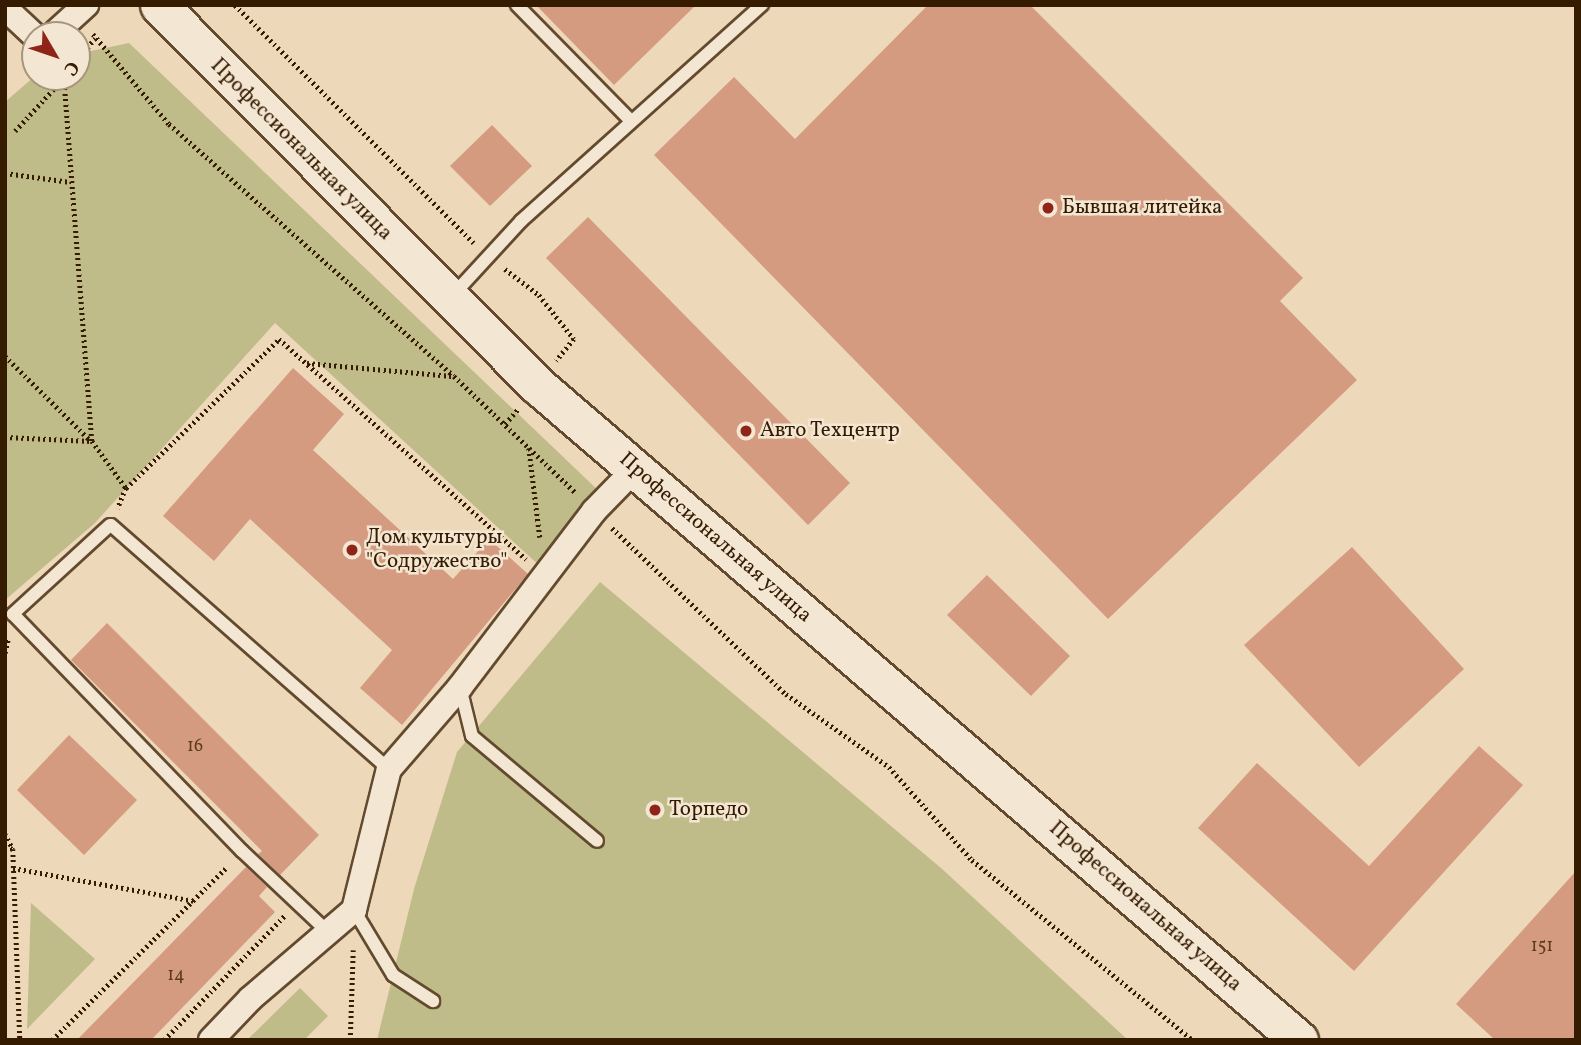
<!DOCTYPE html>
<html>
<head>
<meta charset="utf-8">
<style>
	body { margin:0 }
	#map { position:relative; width:1581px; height:1045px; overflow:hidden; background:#edd8b9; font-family:Vollkorn,serif }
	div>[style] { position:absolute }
	.green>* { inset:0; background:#c0bc8a }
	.building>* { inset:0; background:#d59b81 }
	.path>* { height:4.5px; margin-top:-2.25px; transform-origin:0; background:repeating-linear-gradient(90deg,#351b00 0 2px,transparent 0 5.5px) }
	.roads { filter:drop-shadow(2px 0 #634a2e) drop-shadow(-2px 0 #634a2e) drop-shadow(0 2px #634a2e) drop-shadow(0 -2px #634a2e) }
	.lane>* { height:12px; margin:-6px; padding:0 6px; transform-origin:6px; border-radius:6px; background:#f3e6d2 }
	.street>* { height:24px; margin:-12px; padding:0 12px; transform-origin:12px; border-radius:12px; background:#f3e6d2 }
	.secondary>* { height:37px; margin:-18.5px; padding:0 18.5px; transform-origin:18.5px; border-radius:18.5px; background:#f3e6d2 }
	.dots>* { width:19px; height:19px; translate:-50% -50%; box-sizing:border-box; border:4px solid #f3e6d2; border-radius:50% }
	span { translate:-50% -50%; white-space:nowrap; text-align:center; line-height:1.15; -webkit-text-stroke:5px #f3e6d2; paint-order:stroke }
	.number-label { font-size:18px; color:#5d3b20 }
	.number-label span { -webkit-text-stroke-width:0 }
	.street-label { font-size:21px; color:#351b00 }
	.poi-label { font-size:21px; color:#351b00 }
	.left { translate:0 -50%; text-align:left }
	.frame { position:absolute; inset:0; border:7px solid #351b00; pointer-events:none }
	.north { position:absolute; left:21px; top:21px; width:70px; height:70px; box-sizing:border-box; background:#f3e6d2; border:2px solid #a7957e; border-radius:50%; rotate:129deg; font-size:19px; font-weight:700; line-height:28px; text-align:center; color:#351b00 }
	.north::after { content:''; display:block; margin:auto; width:24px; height:32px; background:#8f2418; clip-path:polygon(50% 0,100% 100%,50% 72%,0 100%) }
</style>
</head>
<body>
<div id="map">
	<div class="green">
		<i style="clip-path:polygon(129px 43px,602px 494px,542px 568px,275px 323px,95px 523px,5px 600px,5px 102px,35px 76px,77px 77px,77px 54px)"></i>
		<i style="clip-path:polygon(600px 582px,941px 868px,1128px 1040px,377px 1040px,414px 889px,457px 752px)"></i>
		<i style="clip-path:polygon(31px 903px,95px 959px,27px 1029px)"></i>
		<i style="clip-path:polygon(300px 988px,328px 1016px,304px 1040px,247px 1040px)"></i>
	</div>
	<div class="building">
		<i style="clip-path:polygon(536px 5px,696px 5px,614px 85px)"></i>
		<i style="clip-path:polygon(928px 5px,1030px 5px,1303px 278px,1280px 301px,1357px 380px,1108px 619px,654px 155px,734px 77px,795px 139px)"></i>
		<i style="clip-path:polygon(492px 125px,532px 166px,490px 206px,450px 166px)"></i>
		<i style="clip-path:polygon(588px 217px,850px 483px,808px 525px,546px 258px)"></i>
		<i style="clip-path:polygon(293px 368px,344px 414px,313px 450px,453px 579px,489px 539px,528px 574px,402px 725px,360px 688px,392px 650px,250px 519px,214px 561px,163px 516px)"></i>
		<i style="clip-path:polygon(1352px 547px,1464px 669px,1359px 767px,1244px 645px)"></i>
		<i style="clip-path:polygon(987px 575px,1070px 656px,1031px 696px,947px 615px)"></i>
		<i style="clip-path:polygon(107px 623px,319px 835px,280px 875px,258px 854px,262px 851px,71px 660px)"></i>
		<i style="clip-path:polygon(69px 735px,137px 800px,84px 855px,17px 790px)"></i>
		<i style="clip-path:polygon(1479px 746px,1523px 785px,1354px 971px,1198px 828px,1257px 763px,1369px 866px)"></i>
		<i style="clip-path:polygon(246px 867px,267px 887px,259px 896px,275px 912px,151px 1040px,77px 1040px)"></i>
		<i style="clip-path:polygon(1576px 871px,1576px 1040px,1495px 1040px,1456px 1004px)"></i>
	</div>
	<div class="path">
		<i style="left:235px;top:5px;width:337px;rotate:44.9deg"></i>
		<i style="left:93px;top:34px;width:118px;rotate:49.8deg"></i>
		<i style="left:169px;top:124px;width:380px;rotate:41.5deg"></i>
		<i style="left:454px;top:376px;width:169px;rotate:43.8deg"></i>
		<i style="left:77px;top:61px;width:29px;rotate:-52deg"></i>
		<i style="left:64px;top:77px;width:365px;rotate:85.6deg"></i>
		<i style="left:92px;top:441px;width:58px;rotate:54.1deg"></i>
		<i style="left:126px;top:488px;width:22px;rotate:112deg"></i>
		<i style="left:15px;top:131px;width:68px;rotate:-47.4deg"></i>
		<i style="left:5px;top:173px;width:66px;rotate:7.9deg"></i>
		<i style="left:505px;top:269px;width:43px;rotate:37.4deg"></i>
		<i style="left:539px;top:295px;width:56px;rotate:51.5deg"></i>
		<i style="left:574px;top:339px;width:28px;rotate:129deg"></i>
		<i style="left:5px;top:356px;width:121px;rotate:44.7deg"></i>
		<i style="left:307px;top:363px;width:148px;rotate:5.1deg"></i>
		<i style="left:505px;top:424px;width:20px;rotate:-49deg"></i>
		<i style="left:5px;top:437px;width:86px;rotate:2.7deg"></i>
		<i style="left:529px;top:448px;width:90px;rotate:83deg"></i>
		<i style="left:126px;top:488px;width:214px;rotate:-44.2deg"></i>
		<i style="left:279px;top:339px;width:331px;rotate:41.7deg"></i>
		<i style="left:612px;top:528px;width:240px;rotate:43.7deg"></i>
		<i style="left:786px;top:694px;width:126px;rotate:35.3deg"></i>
		<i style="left:889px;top:767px;width:125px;rotate:48.3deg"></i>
		<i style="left:972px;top:860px;width:285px;rotate:39.2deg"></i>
		<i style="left:5px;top:653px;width:14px;rotate:-78deg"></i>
		<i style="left:5px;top:834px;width:17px;rotate:62deg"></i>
		<i style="left:5px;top:847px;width:8px;rotate:14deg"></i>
		<i style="left:13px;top:849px;width:191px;rotate:87.9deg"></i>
		<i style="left:13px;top:868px;width:184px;rotate:10.3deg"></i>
		<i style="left:52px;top:1040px;width:247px;rotate:-44.7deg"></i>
		<i style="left:164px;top:1040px;width:173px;rotate:-45.9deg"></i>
		<i style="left:350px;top:1040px;width:90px;rotate:-88.1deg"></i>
	</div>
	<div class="roads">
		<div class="lane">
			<i style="left:517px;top:5px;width:163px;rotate:45.5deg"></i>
			<i style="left:453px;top:295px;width:100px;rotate:-47.4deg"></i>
			<i style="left:521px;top:221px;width:324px;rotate:-41.9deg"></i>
			<i style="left:110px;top:525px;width:132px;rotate:137.5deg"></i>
			<i style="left:13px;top:614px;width:330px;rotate:46deg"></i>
			<i style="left:242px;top:851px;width:118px;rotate:43.3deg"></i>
			<i style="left:111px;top:525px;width:370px;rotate:41.3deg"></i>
			<i style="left:460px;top:687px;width:50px;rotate:76.2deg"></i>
			<i style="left:472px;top:736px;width:163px;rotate:40deg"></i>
			<i style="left:354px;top:910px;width:76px;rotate:59deg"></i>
			<i style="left:393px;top:975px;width:48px;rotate:33deg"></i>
		</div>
		<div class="street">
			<i style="left:5px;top:8px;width:41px;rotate:43deg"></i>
			<i style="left:53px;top:35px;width:45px;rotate:-42.3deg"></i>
			<i style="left:211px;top:1040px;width:57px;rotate:-46.4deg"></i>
			<i style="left:250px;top:999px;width:137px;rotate:-40.6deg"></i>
			<i style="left:354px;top:910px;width:145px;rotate:-76.1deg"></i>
			<i style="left:389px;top:769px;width:108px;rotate:-49.1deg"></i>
			<i style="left:460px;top:687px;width:221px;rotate:-52.7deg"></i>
			<i style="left:594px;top:511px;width:59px;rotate:-45.7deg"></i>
		</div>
		<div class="secondary">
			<i style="left:159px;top:5px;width:536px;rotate:45.15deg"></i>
			<i style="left:537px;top:385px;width:1005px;rotate:40.68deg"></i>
		</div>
	</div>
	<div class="dots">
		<i style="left:1048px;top:208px;background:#8f2418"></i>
		<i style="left:746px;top:431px;background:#8f2418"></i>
		<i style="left:352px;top:550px;background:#8f2418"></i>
		<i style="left:655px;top:810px;background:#8f2418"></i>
	</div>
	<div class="number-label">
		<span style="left:195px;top:747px">16</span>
		<span style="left:1542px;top:947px">151</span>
		<span style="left:176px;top:976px">14</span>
	</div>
	<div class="street-label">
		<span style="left:301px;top:150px;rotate:45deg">Профессиональная улица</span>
		<span style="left:715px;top:538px;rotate:41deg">Профессиональная улица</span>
		<span style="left:1145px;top:907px;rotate:41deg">Профессиональная улица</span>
	</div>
	<div class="poi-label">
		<span class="left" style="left:1062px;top:208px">Бывшая литейка</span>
		<span class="left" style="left:760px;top:431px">Авто Техцентр</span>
		<span class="left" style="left:366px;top:550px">Дом культуры<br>"Содружество"</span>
		<span class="left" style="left:669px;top:810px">Торпедо</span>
	</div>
	<div class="frame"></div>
	<div class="north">С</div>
</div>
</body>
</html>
